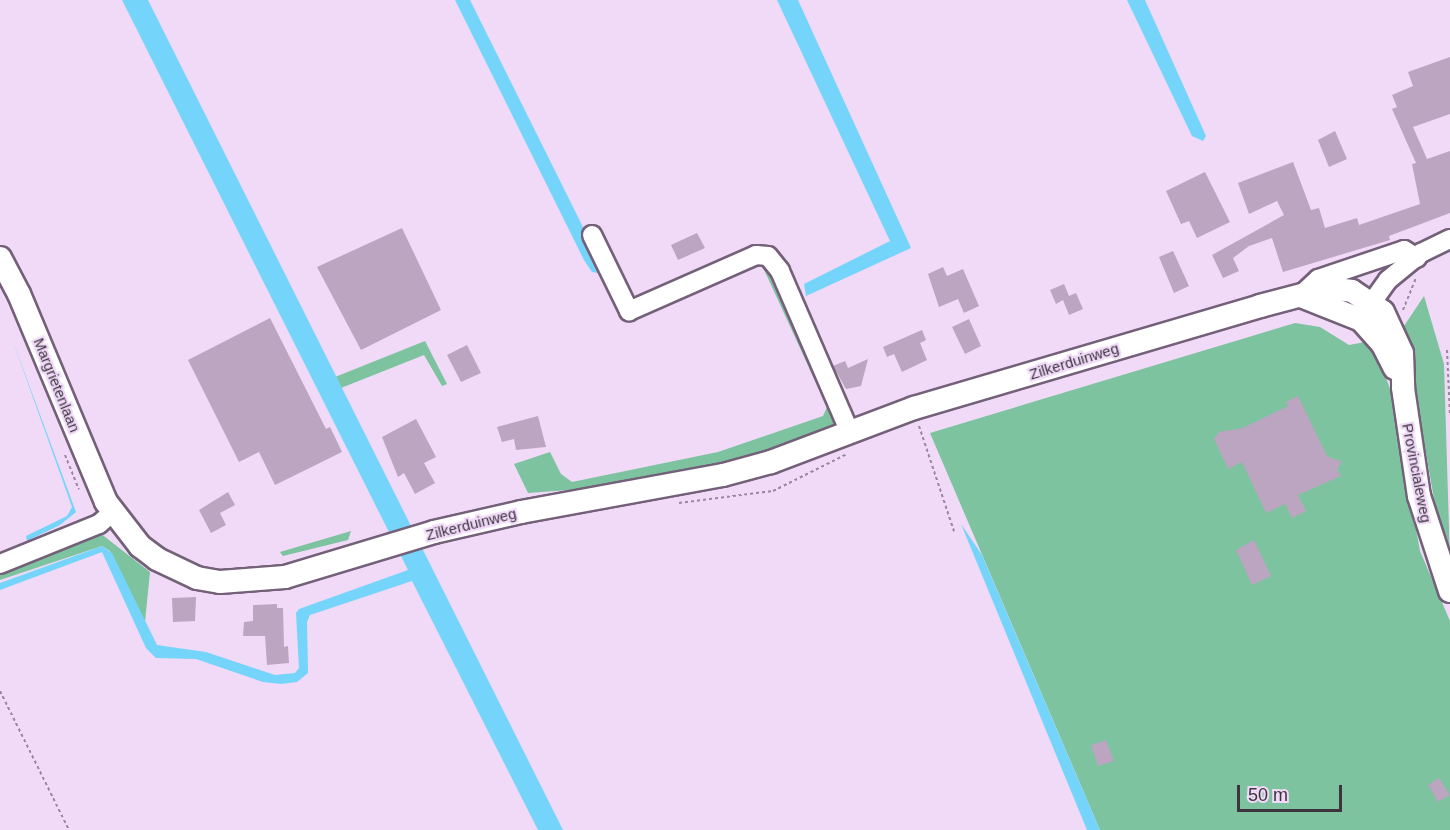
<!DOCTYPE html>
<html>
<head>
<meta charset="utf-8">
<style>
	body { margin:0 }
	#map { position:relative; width:1450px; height:830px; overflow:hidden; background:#f0daf7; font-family:Helvetica,sans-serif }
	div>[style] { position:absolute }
	.green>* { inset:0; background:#7dc39f }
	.water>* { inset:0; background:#75d4fa }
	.building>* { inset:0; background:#bba5c1 }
	.path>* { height:2px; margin-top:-1px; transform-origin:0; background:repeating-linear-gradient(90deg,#98889d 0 3px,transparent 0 6px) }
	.roads { filter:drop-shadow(2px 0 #746079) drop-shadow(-2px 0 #746079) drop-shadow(0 2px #746079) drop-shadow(0 -2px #746079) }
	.minor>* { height:18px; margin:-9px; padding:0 9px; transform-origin:9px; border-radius:9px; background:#fff }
	.major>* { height:22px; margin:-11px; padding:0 11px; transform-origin:11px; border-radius:11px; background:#fff }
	span { translate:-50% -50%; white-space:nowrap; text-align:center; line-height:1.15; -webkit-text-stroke:4.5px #f0daf7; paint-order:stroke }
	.street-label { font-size:15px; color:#3d3440 }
	.scale { position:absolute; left:1237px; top:785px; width:105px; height:27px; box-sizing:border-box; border:3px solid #3d3440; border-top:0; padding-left:8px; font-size:18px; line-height:21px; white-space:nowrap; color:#3d3440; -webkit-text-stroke:4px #f0daf7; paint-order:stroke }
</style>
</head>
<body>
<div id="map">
	<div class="green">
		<i style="clip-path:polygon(760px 261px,772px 265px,838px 427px,762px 457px,609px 487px,528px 493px,514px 464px,550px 452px,561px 474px,572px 482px,718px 452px,823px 416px,827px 407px)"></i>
		<i style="clip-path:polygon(1424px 296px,1444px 364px,1450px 562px,1439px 528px,1404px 326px)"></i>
		<i style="clip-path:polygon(1295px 323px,1320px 327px,1349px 345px,1365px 342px,1379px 360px,1391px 391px,1420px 551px,1450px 621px,1450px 830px,1100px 830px,930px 433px)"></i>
		<i style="clip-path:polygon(425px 341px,447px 384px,442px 386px,424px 355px,341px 388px,335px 377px)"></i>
		<i style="clip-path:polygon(351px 531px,348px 540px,283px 556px,280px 552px)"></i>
		<i style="clip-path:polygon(100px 533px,150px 572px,145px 622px,110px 551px,102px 546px,0 580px,0 571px)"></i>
	</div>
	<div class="water">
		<i style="clip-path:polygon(122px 0,148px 0,563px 830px,538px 830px,412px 581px,310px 615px,307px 622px,308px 673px,297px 682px,281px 684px,263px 682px,196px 659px,156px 658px,146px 648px,102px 552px,0 590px,0 583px,102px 546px,112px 553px,157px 645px,206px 652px,275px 675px,295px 673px,299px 668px,296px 613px,299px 609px,408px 570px)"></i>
		<i style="clip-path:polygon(455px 0,470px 0,580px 221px,602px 268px,598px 273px,592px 272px,584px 260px)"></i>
		<i style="clip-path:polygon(777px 0,798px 0,911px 248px,806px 296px,804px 284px,890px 241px)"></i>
		<i style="clip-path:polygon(1127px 0,1145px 0,1206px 136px,1203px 141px,1192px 136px)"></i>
		<i style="clip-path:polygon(11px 336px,76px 512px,60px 525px,27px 541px,26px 536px,67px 516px,72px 507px)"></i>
		<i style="clip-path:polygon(961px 524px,982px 555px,1100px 830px,1087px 830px)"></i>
	</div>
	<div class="building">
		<i style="clip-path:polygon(1450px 57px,1450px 114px,1413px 127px,1427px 159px,1450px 151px,1450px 213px,1389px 236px,1390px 240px,1283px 272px,1272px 238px,1249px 246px,1233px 258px,1239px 271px,1223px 278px,1212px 255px,1284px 215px,1277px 201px,1249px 214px,1238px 183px,1293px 162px,1311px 210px,1319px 208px,1325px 228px,1357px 218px,1359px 225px,1420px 204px,1412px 164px,1416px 163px,1392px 109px,1397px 107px,1392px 95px,1413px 86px,1408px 72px)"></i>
		<i style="clip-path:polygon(1335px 131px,1347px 159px,1329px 167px,1318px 140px)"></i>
		<i style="clip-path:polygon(1205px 172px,1230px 222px,1197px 238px,1189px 221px,1181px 224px,1166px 191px)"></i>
		<i style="clip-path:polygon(402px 228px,441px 310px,361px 350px,317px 267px)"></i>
		<i style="clip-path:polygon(697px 233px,705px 248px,678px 260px,671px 245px)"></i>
		<i style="clip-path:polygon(1173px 251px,1189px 286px,1174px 293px,1159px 257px)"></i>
		<i style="clip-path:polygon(943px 267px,947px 276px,963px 269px,979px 306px,964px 313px,958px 299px,939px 307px,928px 274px)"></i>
		<i style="clip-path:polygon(1064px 284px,1069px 296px,1076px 293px,1083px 309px,1069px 315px,1063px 300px,1056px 304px,1050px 290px)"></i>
		<i style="clip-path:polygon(270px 318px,326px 429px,330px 427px,342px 452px,275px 485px,259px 452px,239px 462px,188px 360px)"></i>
		<i style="clip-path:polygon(969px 319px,981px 346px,965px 354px,952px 327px)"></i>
		<i style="clip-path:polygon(922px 330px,926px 340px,920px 343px,927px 360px,902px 372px,894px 354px,887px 357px,883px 347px)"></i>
		<i style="clip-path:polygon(467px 345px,481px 373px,461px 382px,447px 355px)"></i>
		<i style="clip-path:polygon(868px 359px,861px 386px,846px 389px,833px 366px,845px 361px,848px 368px)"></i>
		<i style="clip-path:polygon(1298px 396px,1327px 456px,1342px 462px,1337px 469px,1341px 476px,1298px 495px,1306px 511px,1292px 518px,1285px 504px,1266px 513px,1242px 462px,1228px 469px,1214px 439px,1219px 432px,1243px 428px,1288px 406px,1286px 402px)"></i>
		<i style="clip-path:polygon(538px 416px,546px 447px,516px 450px,514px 439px,502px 442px,497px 427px)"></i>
		<i style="clip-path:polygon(416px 419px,436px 457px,424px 463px,435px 483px,415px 494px,404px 473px,398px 477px,382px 437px)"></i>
		<i style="clip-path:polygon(228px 492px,235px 505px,220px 513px,226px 525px,211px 533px,199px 510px)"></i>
		<i style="clip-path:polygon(1254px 540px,1271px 576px,1252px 585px,1236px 550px)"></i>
		<i style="clip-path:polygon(196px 597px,195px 621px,173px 622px,172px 598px)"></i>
		<i style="clip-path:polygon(277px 604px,277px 608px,283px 608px,284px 647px,288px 646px,289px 663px,267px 665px,265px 636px,243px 636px,244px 622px,253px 621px,253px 605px)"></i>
		<i style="clip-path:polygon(1106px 740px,1114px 761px,1098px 766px,1091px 745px)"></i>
		<i style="clip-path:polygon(1439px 778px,1450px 795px,1438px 802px,1428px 785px)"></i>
	</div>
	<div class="path">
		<i style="left:1403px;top:310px;width:35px;rotate:-68deg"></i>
		<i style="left:1447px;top:350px;width:66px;rotate:87.4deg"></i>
		<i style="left:919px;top:426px;width:111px;rotate:71.6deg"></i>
		<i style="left:65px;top:455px;width:37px;rotate:68deg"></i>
		<i style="left:679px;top:503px;width:95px;rotate:-7.3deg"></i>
		<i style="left:773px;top:491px;width:83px;rotate:-26.6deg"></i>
		<i style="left:0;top:691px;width:155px;rotate:63.6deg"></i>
	</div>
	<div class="roads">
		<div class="minor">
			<i style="left:592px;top:235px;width:85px;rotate:64deg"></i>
			<i style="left:629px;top:311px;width:139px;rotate:-23.8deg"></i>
			<i style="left:756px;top:255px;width:12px;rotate:5deg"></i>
			<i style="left:768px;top:256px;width:19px;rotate:51deg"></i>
			<i style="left:780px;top:271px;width:176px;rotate:66.6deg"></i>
			<i style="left:1302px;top:294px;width:22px;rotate:-43deg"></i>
			<i style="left:1318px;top:279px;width:91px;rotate:-18.6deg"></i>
			<i style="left:1404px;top:250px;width:15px;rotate:32deg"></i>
			<i style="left:1363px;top:315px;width:43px;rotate:-54.5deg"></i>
			<i style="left:1388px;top:280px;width:43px;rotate:-39.3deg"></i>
			<i style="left:1421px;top:253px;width:32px;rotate:-26deg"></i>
			<i style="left:0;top:564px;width:107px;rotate:-22deg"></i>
			<i style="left:99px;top:524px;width:18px;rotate:-41deg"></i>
		</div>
		<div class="major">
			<i style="left:0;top:258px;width:41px;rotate:62.2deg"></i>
			<i style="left:19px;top:294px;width:225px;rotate:67.3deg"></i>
			<i style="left:106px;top:502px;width:56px;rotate:52.3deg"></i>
			<i style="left:140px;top:546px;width:21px;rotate:37deg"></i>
			<i style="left:157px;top:559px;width:44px;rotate:25.4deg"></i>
			<i style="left:197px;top:578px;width:23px;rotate:10deg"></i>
			<i style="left:220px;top:582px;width:65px;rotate:-4.4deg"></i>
			<i style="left:285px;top:577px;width:156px;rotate:-16.8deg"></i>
			<i style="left:434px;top:532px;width:89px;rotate:-12.9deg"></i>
			<i style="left:521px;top:512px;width:205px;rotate:-10.4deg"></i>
			<i style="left:723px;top:475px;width:50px;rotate:-15.2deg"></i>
			<i style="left:771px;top:462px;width:153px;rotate:-20.7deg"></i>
			<i style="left:914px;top:408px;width:361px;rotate:-16.4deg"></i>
			<i style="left:1260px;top:306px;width:70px;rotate:-14.8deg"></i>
			<i style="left:1328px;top:288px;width:24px;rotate:7deg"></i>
			<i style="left:1352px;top:291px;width:37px;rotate:34deg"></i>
			<i style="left:1383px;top:312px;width:45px;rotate:65.1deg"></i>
			<i style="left:1402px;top:353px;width:35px;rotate:88deg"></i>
			<i style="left:1403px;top:388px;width:109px;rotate:81.6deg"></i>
			<i style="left:1419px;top:496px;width:100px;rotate:71.9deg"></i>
			<i style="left:1301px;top:296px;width:65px;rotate:21.8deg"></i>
			<i style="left:1361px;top:320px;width:31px;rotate:48deg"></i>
			<i style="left:1382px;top:343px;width:28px;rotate:63deg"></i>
		</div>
	</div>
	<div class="street-label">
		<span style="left:1074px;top:361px;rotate:-17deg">Zilkerduinweg</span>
		<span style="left:57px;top:385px;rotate:68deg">Margrietenlaan</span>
		<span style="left:1417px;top:473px;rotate:79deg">Provincialeweg</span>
		<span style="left:471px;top:524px;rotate:-14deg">Zilkerduinweg</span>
	</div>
	<div class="scale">50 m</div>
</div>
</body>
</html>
